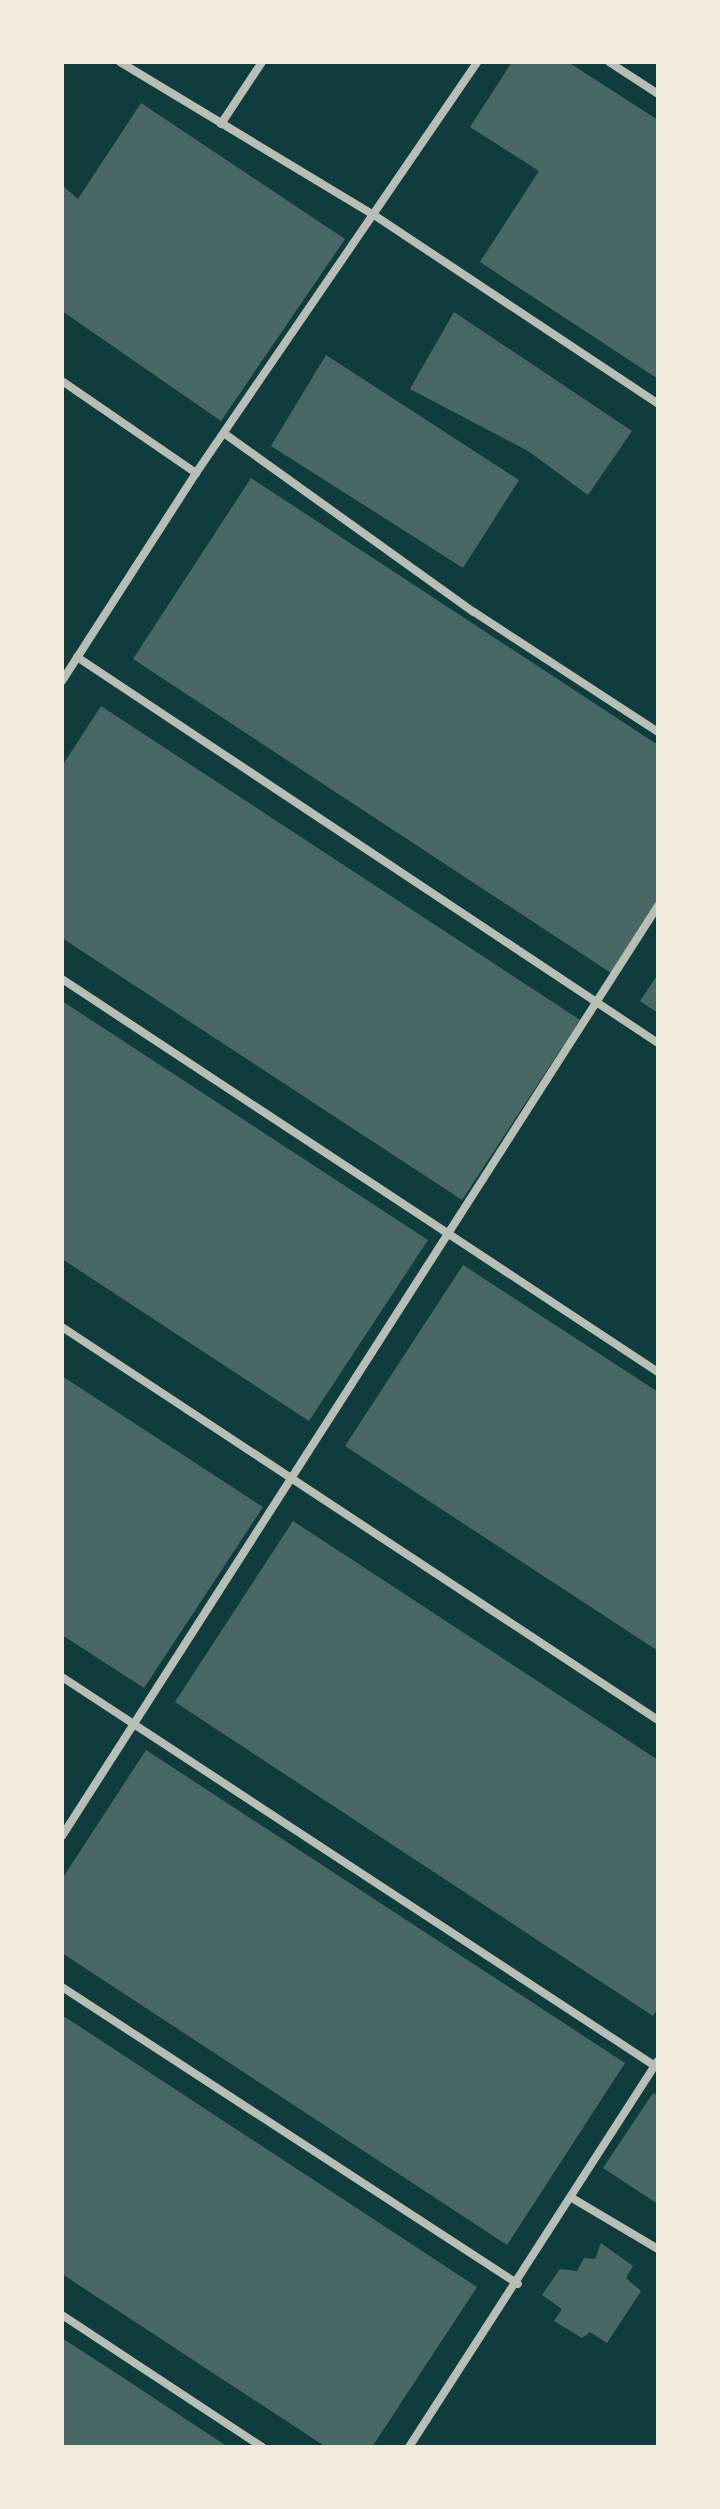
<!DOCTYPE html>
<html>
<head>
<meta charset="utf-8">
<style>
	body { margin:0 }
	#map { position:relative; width:720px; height:2509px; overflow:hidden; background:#0f3d3e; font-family:Poppins,sans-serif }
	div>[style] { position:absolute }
	.building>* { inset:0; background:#486865 }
	.minor>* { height:8px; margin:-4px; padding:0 4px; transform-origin:4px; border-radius:4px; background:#b8beb3 }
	span { translate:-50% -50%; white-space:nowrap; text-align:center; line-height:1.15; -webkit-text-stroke:8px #f1e9da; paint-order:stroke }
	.frame { position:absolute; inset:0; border:64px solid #f1e9da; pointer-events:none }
</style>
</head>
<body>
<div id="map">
	<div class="building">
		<i style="clip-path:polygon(512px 62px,568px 62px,658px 120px,658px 379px,480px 262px,539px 171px,470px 127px)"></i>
		<i style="clip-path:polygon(141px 103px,345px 239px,221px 421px,62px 311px,62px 185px,78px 199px)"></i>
		<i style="clip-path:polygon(454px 312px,632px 431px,588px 495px,528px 451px,410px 389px)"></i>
		<i style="clip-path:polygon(326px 355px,519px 480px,463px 568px,271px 446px)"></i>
		<i style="clip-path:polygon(251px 478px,658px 745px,658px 901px,611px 973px,133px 659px)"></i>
		<i style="clip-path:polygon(101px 706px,580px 1020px,462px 1200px,62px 938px,62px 766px)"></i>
		<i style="clip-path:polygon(658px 974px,658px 1013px,640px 1001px)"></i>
		<i style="clip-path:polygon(62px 1001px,428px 1240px,309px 1421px,62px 1259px)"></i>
		<i style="clip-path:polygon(463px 1265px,658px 1392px,658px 1651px,345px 1446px)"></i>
		<i style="clip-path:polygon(62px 1376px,263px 1507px,144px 1688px,62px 1635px)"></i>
		<i style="clip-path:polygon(293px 1521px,658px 1760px,658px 2008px,653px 2016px,175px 1702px)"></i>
		<i style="clip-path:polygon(146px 1750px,625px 2063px,507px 2245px,62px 1953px,62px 1879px)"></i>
		<i style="clip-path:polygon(62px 2015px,477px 2287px,372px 2447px,326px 2447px,62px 2274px)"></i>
		<i style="clip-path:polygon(653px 2093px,658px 2096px,658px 2204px,603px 2168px)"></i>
		<i style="clip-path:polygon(601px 2243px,633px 2266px,626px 2278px,641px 2291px,607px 2343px,590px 2332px,582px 2338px,554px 2321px,562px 2309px,542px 2295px,560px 2269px,577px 2271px,584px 2258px,595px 2259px)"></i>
		<i style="clip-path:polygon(62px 2338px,122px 2377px,228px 2447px,62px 2447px)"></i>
	</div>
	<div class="minor">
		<i style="left:120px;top:62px;width:297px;rotate:31.1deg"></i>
		<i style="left:374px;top:215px;width:341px;rotate:33.6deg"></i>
		<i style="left:609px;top:62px;width:59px;rotate:33.1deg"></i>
		<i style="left:221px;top:124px;width:74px;rotate:-56.5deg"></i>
		<i style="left:62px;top:381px;width:163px;rotate:34.5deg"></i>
		<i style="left:225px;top:434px;width:306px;rotate:35.6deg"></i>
		<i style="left:474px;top:612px;width:220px;rotate:33.1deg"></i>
		<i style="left:77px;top:657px;width:698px;rotate:33.6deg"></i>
		<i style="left:62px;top:681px;width:247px;rotate:-57.2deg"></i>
		<i style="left:196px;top:473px;width:498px;rotate:-55.6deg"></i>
		<i style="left:62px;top:979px;width:714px;rotate:33.4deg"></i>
		<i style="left:62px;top:1327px;width:714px;rotate:33.4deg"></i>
		<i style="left:62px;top:1677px;width:709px;rotate:33.26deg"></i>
		<i style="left:62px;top:1836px;width:1105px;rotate:-57.35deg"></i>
		<i style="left:62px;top:1987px;width:544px;rotate:33.08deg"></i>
		<i style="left:572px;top:2198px;width:100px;rotate:30.7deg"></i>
		<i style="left:62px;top:2315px;width:240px;rotate:33.4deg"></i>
		<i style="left:409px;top:2447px;width:459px;rotate:-57.2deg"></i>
	</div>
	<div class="frame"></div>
</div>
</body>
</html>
